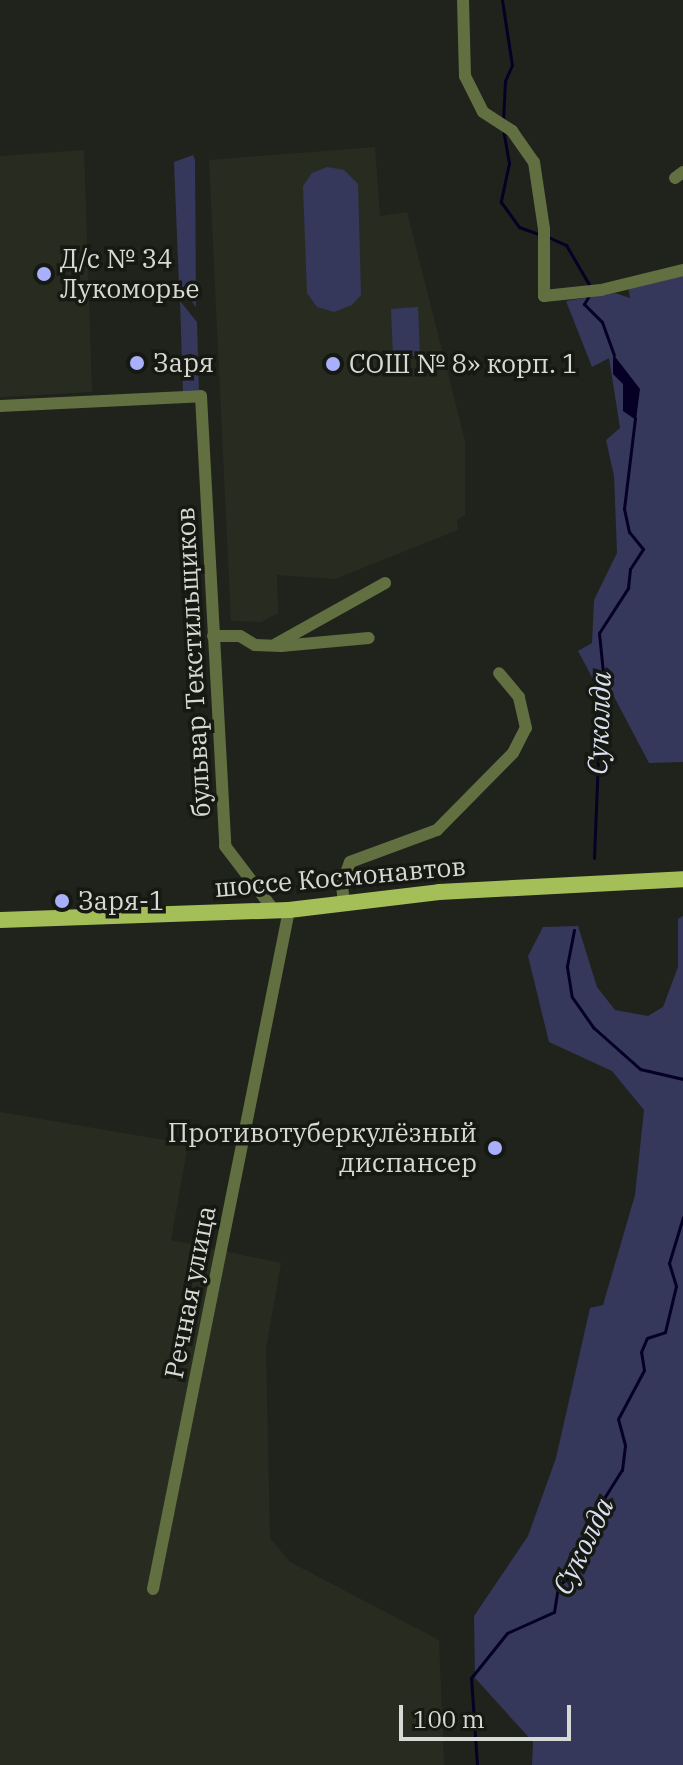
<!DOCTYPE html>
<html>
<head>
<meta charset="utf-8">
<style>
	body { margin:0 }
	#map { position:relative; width:683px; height:1765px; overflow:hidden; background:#20221c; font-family:"IBM Plex Serif",serif }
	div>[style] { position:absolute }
	.built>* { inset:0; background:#282c20 }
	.green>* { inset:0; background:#35385b }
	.water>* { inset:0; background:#050024 }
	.stream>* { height:3px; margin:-1.5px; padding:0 1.5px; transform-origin:1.5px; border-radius:1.5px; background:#050024 }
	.minor>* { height:12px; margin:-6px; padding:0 6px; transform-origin:6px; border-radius:6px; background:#626f40 }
	.major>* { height:16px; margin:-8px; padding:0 8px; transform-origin:8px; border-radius:8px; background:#a4be58 }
	.dots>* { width:22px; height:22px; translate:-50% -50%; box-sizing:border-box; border:4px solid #161812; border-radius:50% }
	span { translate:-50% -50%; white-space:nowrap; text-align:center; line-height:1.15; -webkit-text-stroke:7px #161812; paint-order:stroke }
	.poi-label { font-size:26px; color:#d7d9d5 }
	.left { translate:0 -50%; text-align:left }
	.right { translate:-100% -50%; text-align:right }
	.street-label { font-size:26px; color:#d7d9d5 }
	.water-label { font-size:28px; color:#dcdef1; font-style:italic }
	.scale { position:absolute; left:399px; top:1705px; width:172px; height:36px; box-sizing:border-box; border:4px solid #d7d9d5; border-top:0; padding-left:10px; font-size:24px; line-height:28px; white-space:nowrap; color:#d7d9d5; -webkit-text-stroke:6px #161812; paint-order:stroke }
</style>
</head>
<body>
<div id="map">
	<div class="built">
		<i style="clip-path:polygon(375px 147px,380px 216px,407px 212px,465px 441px,465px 515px,457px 520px,458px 530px,335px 579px,277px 575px,278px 613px,261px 622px,231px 621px,209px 160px)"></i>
		<i style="clip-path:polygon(84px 150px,92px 392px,0 397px,0 156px)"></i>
		<i style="clip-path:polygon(0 1112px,188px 1144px,171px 1240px,281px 1263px,266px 1349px,270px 1538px,290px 1562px,439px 1640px,444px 1765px,0 1765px)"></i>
	</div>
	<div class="green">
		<i style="clip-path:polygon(193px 155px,195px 160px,196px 307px,179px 285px,174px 162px)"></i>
		<i style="clip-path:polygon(327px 167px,344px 170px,358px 184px,361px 295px,352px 305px,334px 312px,317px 307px,307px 293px,303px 186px,312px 173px)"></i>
		<i style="clip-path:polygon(683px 274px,683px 762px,649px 763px,610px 689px,600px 692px,578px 651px,592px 643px,594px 600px,617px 553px,614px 476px,606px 440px,620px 428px,609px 358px,592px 367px,566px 301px,615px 293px,630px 298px,628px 287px)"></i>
		<i style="clip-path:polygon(180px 301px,197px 322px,199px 392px,183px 393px)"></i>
		<i style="clip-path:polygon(418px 307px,420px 356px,393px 356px,391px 309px)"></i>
		<i style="clip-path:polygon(683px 916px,683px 1765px,532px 1765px,533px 1742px,475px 1678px,474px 1616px,528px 1536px,556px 1458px,590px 1308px,603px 1305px,635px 1195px,644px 1110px,612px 1071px,549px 1042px,528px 956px,543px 927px,578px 926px,597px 987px,615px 1010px,648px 1016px,663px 1007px,678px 967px,678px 919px)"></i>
	</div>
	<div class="water">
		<i style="clip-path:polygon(613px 354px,640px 389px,636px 420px,623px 411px,623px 384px,613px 374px)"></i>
	</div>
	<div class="stream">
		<i style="left:502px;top:0;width:66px;rotate:81.3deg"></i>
		<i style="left:512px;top:65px;width:17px;rotate:114deg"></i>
		<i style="left:505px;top:81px;width:41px;rotate:92.8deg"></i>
		<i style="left:503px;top:129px;width:35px;rotate:80deg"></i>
		<i style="left:509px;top:163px;width:40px;rotate:102deg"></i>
		<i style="left:501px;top:202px;width:31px;rotate:54deg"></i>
		<i style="left:519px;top:227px;width:23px;rotate:20deg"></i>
		<i style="left:548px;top:237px;width:20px;rotate:24deg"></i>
		<i style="left:566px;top:245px;width:48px;rotate:59.7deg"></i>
		<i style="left:590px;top:294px;width:12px;rotate:121deg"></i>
		<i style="left:584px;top:304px;width:25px;rotate:45deg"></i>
		<i style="left:602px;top:322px;width:35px;rotate:70deg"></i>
		<i style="left:594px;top:858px;width:124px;rotate:-87.7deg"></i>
		<i style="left:599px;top:734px;width:33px;rotate:-78deg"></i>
		<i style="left:606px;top:702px;width:69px;rotate:-95.8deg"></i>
		<i style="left:599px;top:633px;width:54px;rotate:-57.2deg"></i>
		<i style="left:628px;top:588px;width:19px;rotate:-84deg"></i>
		<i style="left:630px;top:569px;width:24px;rotate:-57deg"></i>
		<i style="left:643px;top:549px;width:22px;rotate:-129deg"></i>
		<i style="left:629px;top:532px;width:24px;rotate:-102deg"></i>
		<i style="left:624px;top:509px;width:92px;rotate:-83.1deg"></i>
		<i style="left:574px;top:930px;width:38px;rotate:101deg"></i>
		<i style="left:567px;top:967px;width:30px;rotate:81deg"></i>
		<i style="left:572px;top:997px;width:38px;rotate:55deg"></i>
		<i style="left:594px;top:1028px;width:62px;rotate:41.7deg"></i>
		<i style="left:640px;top:1069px;width:44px;rotate:13.1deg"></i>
		<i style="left:477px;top:1765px;width:87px;rotate:-93.9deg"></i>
		<i style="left:471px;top:1678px;width:58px;rotate:-51.3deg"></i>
		<i style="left:507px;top:1633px;width:51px;rotate:-24.1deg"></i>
		<i style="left:554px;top:1612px;width:26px;rotate:-81deg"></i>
		<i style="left:558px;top:1586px;width:23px;rotate:-40deg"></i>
		<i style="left:576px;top:1571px;width:30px;rotate:-63deg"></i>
		<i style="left:590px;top:1544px;width:42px;rotate:-75deg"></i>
		<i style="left:601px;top:1503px;width:39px;rotate:-58deg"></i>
		<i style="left:622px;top:1470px;width:25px;rotate:-83deg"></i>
		<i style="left:625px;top:1445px;width:27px;rotate:-105deg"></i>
		<i style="left:618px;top:1419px;width:55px;rotate:-62deg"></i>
		<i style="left:644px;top:1370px;width:18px;rotate:-99deg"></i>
		<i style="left:641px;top:1352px;width:15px;rotate:-67deg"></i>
		<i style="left:647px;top:1338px;width:19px;rotate:-18deg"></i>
		<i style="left:665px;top:1332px;width:47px;rotate:-76.6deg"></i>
		<i style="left:676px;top:1286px;width:24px;rotate:-107deg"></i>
		<i style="left:669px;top:1263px;width:48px;rotate:-73.1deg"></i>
	</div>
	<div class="minor">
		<i style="left:463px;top:0;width:76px;rotate:88.5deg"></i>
		<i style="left:465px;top:76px;width:40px;rotate:63.4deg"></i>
		<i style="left:483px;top:112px;width:35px;rotate:33deg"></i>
		<i style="left:512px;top:131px;width:38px;rotate:55deg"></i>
		<i style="left:534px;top:162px;width:68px;rotate:81.5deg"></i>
		<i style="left:544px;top:229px;width:67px;rotate:90deg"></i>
		<i style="left:544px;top:296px;width:57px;rotate:-6deg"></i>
		<i style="left:601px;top:290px;width:84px;rotate:-13.7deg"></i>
		<i style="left:675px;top:178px;width:10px;rotate:-37deg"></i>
		<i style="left:0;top:406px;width:201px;rotate:-2.8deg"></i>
		<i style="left:201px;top:396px;width:451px;rotate:86.9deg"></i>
		<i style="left:225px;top:846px;width:79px;rotate:52.7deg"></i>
		<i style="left:213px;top:636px;width:27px"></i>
		<i style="left:240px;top:636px;width:17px;rotate:31deg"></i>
		<i style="left:255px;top:645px;width:26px;rotate:2deg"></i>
		<i style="left:281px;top:646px;width:88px;rotate:-5.2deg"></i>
		<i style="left:276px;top:644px;width:125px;rotate:-29.2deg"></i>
		<i style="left:344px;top:904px;width:20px;rotate:-96deg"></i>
		<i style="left:342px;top:884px;width:23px;rotate:-70deg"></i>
		<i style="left:350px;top:862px;width:93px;rotate:-20.2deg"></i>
		<i style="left:437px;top:830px;width:108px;rotate:-45.4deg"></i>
		<i style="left:513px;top:753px;width:28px;rotate:-63deg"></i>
		<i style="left:526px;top:728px;width:32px;rotate:-103deg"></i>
		<i style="left:519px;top:697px;width:31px;rotate:-130deg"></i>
		<i style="left:153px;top:1589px;width:692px;rotate:-78.67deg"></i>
	</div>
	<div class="major">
		<i style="left:0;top:920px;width:289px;rotate:-2deg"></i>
		<i style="left:289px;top:910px;width:151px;rotate:-6.8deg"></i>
		<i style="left:439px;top:892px;width:244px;rotate:-3deg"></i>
	</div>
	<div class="dots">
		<i style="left:44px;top:274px;background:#a8b0fc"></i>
		<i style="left:137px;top:363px;background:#a8b0fc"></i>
		<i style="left:333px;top:364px;background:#a8b0fc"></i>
		<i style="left:62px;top:901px;background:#a8b0fc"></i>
		<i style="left:495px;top:1148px;background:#a8b0fc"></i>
	</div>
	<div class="poi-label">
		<span class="left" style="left:60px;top:274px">Д/с № 34<br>Лукоморье</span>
		<span class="left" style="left:153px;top:363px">Заря</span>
		<span class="left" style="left:349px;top:364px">СОШ № 8» корп. 1</span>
		<span class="left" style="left:78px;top:901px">Заря-1</span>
		<span class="right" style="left:477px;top:1148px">Противотуберкулёзный<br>диспансер</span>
	</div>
	<div class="street-label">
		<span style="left:193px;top:662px;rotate:-93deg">бульвар Текстильщиков</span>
		<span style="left:340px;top:877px;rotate:-5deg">шоссе Космонавтов</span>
		<span style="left:190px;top:1292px;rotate:-79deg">Речная улица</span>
	</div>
	<div class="water-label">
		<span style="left:599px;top:723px;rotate:-88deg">Суколда</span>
		<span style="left:583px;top:1546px;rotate:-64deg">Суколда</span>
	</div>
	<div class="scale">100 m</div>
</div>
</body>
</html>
